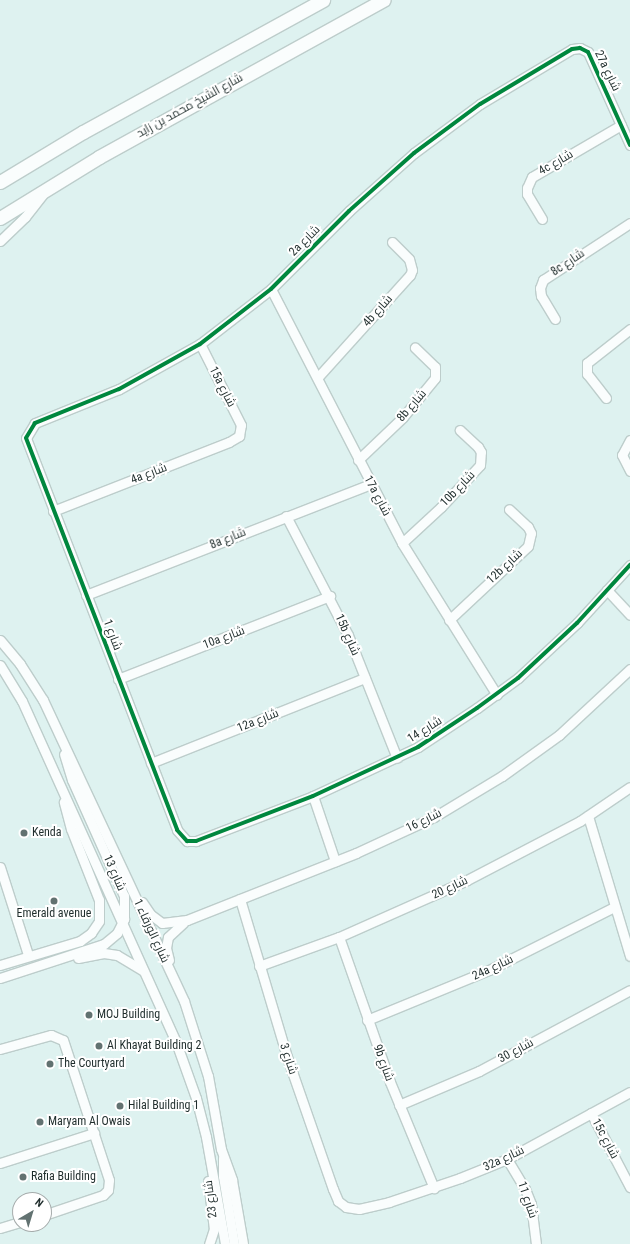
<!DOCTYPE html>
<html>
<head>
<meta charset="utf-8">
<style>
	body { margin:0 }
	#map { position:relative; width:630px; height:1244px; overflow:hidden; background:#def2f0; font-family:"Roboto Condensed",Cairo,sans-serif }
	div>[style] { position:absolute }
	.roads { filter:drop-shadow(1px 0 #bdcdcb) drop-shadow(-1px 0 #bdcdcb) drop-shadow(0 1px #bdcdcb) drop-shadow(0 -1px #bdcdcb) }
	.minor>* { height:9px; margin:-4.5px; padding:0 4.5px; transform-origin:4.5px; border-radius:4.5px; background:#fafdfd }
	.highway>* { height:13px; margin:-6.5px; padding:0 6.5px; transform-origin:6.5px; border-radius:6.5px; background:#fafdfd }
	.cycleway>* { height:4px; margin:-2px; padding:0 2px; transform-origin:2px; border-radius:2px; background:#00873e }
	.dots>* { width:11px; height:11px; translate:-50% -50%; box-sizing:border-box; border:2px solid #fff; border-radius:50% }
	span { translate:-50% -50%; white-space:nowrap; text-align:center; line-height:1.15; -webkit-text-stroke:4px #fff; paint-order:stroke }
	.street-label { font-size:12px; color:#1f2d2c }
	.poi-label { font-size:12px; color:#1f2d2c }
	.left { translate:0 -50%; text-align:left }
	.north { position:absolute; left:12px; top:1192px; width:40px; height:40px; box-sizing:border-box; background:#fff; border:1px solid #a5abab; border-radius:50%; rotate:38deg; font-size:11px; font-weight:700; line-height:16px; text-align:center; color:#1f2d2c }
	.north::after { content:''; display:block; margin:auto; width:14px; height:18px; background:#627271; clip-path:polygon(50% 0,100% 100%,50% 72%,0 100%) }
</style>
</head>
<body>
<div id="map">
	<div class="roads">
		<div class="minor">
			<i style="left:630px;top:145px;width:102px;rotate:-114.3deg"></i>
			<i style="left:588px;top:52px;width:9px;rotate:-153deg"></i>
			<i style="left:580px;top:48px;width:8px;rotate:173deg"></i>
			<i style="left:572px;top:49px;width:107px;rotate:149.1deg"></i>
			<i style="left:480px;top:104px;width:82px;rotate:143.4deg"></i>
			<i style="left:414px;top:153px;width:87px;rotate:138.3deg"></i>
			<i style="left:349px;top:211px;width:110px;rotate:135deg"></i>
			<i style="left:271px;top:289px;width:90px;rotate:142.2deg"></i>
			<i style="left:200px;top:344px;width:93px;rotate:150.9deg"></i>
			<i style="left:119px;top:389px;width:91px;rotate:158deg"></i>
			<i style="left:35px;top:423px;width:17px;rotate:121deg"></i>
			<i style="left:26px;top:438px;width:420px;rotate:68.9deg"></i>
			<i style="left:177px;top:830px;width:15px;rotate:48deg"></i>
			<i style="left:187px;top:841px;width:9px"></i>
			<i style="left:196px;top:841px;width:125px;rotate:-21deg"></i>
			<i style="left:313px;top:796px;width:116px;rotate:-25deg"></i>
			<i style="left:418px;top:747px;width:71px;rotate:-33.5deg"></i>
			<i style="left:477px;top:708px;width:51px;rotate:-36.2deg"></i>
			<i style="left:518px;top:678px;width:81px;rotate:-43deg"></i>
			<i style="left:577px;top:623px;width:79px;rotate:-47.6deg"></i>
			<i style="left:542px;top:219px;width:29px;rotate:-121deg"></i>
			<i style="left:527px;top:194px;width:6px;rotate:-90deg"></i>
			<i style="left:527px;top:188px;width:12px;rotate:-66deg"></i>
			<i style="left:532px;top:177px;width:103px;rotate:-30.3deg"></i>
			<i style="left:0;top:241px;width:35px;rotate:-44deg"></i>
			<i style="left:25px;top:217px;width:28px;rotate:-52deg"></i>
			<i style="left:271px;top:289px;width:286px;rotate:62.7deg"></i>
			<i style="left:402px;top:543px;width:179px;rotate:58deg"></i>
			<i style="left:555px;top:319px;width:27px;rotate:-121deg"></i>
			<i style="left:541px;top:296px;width:8px;rotate:-97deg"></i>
			<i style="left:540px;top:288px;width:9px;rotate:-69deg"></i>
			<i style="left:543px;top:280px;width:104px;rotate:-33.2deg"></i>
			<i style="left:318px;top:377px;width:137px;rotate:-48deg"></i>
			<i style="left:410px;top:275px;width:5px;rotate:-68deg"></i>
			<i style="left:412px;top:270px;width:11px;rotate:-105deg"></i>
			<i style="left:409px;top:259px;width:24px;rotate:-135deg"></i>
			<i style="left:606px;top:398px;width:31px;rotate:-128deg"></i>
			<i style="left:587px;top:374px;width:11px;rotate:-90deg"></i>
			<i style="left:587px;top:363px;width:55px;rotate:-38.3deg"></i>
			<i style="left:630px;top:440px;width:17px;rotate:118deg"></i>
			<i style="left:622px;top:455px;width:18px;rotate:63deg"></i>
			<i style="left:358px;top:460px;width:62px;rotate:-43.7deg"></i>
			<i style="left:403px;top:417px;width:50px;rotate:-50.6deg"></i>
			<i style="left:435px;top:378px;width:11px;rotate:-90deg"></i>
			<i style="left:435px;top:367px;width:28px;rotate:-136deg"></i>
			<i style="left:53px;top:511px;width:189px;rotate:-21.4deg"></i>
			<i style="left:229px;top:442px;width:12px;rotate:-31deg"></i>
			<i style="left:239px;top:436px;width:11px;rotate:-80deg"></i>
			<i style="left:241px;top:425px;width:91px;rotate:-116.8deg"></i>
			<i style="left:286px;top:516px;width:134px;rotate:62.5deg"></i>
			<i style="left:348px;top:635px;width:132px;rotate:68.3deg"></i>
			<i style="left:402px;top:543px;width:53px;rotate:-42.7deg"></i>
			<i style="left:441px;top:507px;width:57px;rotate:-47.1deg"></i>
			<i style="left:480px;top:465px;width:13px;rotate:-86deg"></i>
			<i style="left:481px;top:452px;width:6px;rotate:-121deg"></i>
			<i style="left:478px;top:447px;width:25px;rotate:-137deg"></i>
			<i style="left:607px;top:590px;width:34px;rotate:47deg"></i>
			<i style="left:86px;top:595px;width:305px;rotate:-21.3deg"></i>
			<i style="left:449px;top:620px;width:108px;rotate:-43.1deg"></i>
			<i style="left:528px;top:546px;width:13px;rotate:-77deg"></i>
			<i style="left:531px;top:533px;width:7px;rotate:-117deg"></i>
			<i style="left:528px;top:527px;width:26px;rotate:-137deg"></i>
			<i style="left:0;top:640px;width:31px;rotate:50deg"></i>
			<i style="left:20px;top:664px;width:43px;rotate:57.4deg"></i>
			<i style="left:43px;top:700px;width:332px;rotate:64.9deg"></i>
			<i style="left:184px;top:1001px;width:79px;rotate:72.3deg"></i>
			<i style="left:208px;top:1076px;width:74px;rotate:79.9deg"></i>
			<i style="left:221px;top:1149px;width:33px;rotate:70deg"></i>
			<i style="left:232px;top:1180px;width:65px;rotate:80.2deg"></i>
			<i style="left:0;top:665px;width:42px;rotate:58.6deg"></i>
			<i style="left:22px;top:701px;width:377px;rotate:65.7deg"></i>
			<i style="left:177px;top:1045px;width:56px;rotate:70.3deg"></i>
			<i style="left:196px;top:1098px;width:40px;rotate:75.6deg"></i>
			<i style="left:206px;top:1137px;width:109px;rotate:79.9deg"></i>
			<i style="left:118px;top:679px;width:228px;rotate:-21.4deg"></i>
			<i style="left:151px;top:763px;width:230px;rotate:-21.7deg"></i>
			<i style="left:313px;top:796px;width:69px;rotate:71.3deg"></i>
			<i style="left:588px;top:816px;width:146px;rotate:73.3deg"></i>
			<i style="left:0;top:867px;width:92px;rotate:72.3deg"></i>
			<i style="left:240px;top:899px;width:165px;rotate:73.4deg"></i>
			<i style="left:287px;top:1057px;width:140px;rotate:70.8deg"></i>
			<i style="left:333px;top:1189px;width:13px;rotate:67deg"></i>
			<i style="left:338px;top:1201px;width:10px;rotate:37deg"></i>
			<i style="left:346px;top:1207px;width:13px;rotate:9deg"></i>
			<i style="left:359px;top:1209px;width:31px;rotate:-13deg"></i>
			<i style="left:389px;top:1202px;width:75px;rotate:-18.7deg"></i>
			<i style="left:460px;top:1178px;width:51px;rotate:-22deg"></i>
			<i style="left:507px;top:1159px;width:140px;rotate:-28.6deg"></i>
			<i style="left:142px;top:902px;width:14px;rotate:56deg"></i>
			<i style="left:150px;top:914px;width:15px;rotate:37deg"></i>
			<i style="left:162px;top:923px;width:25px;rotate:-7deg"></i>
			<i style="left:187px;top:920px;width:182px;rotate:-21.6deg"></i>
			<i style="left:356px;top:853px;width:86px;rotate:-24.8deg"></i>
			<i style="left:434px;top:817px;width:79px;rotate:-31.1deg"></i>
			<i style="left:502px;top:776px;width:70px;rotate:-35.7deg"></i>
			<i style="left:559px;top:735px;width:97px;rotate:-42.9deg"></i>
			<i style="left:339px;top:937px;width:154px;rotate:70.6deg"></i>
			<i style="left:390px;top:1082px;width:115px;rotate:67.5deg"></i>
			<i style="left:78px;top:958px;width:26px;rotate:-11deg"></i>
			<i style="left:104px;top:953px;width:13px;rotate:9deg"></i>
			<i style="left:117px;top:955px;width:31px;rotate:31deg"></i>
			<i style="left:169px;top:960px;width:12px;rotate:-104deg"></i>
			<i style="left:166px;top:948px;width:11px;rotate:-80deg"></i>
			<i style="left:168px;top:937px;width:21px;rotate:-43deg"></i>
			<i style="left:0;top:965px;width:84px;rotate:-16.7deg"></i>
			<i style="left:80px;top:941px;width:14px;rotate:-36deg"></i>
			<i style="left:91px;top:933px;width:14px;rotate:-56deg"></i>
			<i style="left:99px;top:921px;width:21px;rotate:-90deg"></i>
			<i style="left:99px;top:900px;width:76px;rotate:-111.5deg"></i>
			<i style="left:71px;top:829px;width:28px;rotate:-105deg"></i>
			<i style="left:259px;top:966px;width:85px;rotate:-19.9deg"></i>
			<i style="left:339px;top:937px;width:140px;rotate:-24deg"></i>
			<i style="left:467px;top:880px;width:127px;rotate:-27.6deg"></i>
			<i style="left:580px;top:821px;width:60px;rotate:-34.2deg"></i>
			<i style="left:0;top:978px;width:109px;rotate:-18.1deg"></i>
			<i style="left:104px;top:944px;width:17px;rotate:-40deg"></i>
			<i style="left:117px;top:933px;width:16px;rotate:-63deg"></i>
			<i style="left:124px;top:919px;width:23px;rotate:-90deg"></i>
			<i style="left:124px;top:896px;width:127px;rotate:-114.1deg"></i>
			<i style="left:72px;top:780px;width:27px;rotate:-107deg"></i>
			<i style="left:367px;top:1020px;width:132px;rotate:-22.3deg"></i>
			<i style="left:489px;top:970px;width:140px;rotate:-26.7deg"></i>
			<i style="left:0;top:1049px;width:53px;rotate:-15.4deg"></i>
			<i style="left:51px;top:1035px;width:13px;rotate:23deg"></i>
			<i style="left:63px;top:1040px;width:147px;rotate:71.8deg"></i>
			<i style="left:109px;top:1180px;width:10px;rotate:96deg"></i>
			<i style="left:108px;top:1190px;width:7px;rotate:135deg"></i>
			<i style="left:103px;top:1195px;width:62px;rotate:161.3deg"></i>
			<i style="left:399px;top:1105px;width:87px;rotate:-23deg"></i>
			<i style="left:479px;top:1071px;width:171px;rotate:-28.2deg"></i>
			<i style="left:591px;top:1113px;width:84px;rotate:62.2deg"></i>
			<i style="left:223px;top:1158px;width:18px;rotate:90deg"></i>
			<i style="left:223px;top:1176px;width:69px;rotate:80.8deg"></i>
			<i style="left:507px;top:1159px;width:35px;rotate:59deg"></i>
			<i style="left:525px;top:1189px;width:16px;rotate:68deg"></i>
			<i style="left:531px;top:1204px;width:40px;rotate:82.9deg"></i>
			<i style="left:0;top:1163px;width:99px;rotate:-17.7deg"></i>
			<i style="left:208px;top:1181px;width:48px;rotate:82.9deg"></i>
			<i style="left:214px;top:1229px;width:16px;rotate:108deg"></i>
			<i style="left:0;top:1228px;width:21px;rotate:-17deg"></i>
		</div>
		<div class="highway">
			<i style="left:0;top:182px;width:97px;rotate:-31.1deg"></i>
			<i style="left:83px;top:132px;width:274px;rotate:-28.8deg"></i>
			<i style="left:0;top:218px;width:116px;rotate:-31.6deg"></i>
			<i style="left:99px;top:157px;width:325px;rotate:-28.9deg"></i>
		</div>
	</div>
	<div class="cycleway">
		<i style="left:630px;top:145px;width:102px;rotate:-114.3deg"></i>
		<i style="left:588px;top:52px;width:9px;rotate:-153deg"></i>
		<i style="left:580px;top:48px;width:8px;rotate:173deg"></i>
		<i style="left:572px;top:49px;width:107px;rotate:149.1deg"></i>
		<i style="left:480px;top:104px;width:82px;rotate:143.4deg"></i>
		<i style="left:414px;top:153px;width:87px;rotate:138.3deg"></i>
		<i style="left:349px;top:211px;width:110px;rotate:135deg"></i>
		<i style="left:271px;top:289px;width:90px;rotate:142.2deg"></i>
		<i style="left:200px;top:344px;width:93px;rotate:150.9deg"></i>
		<i style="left:119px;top:389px;width:91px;rotate:158deg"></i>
		<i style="left:35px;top:423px;width:17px;rotate:121deg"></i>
		<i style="left:26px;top:438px;width:420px;rotate:68.9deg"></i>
		<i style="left:177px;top:830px;width:15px;rotate:48deg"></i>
		<i style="left:187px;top:841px;width:9px"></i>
		<i style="left:196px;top:841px;width:125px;rotate:-21deg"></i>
		<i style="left:313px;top:796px;width:116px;rotate:-25deg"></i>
		<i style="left:418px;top:747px;width:71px;rotate:-33.5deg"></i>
		<i style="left:477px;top:708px;width:51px;rotate:-36.2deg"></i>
		<i style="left:518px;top:678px;width:81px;rotate:-43deg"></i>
		<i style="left:577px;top:623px;width:79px;rotate:-47.6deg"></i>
	</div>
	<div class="dots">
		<i style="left:24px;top:833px;background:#627271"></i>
		<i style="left:54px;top:901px;background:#627271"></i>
		<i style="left:89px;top:1015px;background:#627271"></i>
		<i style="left:99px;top:1046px;background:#627271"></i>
		<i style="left:50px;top:1064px;background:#627271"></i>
		<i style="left:120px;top:1106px;background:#627271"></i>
		<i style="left:40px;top:1122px;background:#627271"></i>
		<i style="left:23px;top:1177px;background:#627271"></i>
	</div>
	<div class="street-label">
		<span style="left:607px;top:71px;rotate:64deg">27a شارع</span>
		<span style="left:190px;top:106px;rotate:-29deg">شارع الشيخ محمد بن زايد</span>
		<span style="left:556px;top:163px;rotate:-30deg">4c شارع</span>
		<span style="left:305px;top:241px;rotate:-45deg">2a شارع</span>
		<span style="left:568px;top:263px;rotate:-34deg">8c شارع</span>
		<span style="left:378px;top:311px;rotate:-48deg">4b شارع</span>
		<span style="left:222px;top:387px;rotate:63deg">15a شارع</span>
		<span style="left:412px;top:406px;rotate:-49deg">8b شارع</span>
		<span style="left:149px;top:474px;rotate:-21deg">4a شارع</span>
		<span style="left:458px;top:489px;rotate:-46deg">10b شارع</span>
		<span style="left:377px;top:496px;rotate:62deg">17a شارع</span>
		<span style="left:228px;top:539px;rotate:-22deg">8a شارع</span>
		<span style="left:505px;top:567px;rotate:-43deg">12b شارع</span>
		<span style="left:112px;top:635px;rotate:69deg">شارع 1</span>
		<span style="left:347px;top:635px;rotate:66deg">15b شارع</span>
		<span style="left:224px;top:638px;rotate:-21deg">10a شارع</span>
		<span style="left:258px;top:721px;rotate:-22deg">12a شارع</span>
		<span style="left:425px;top:730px;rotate:-32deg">شارع 14</span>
		<span style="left:424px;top:821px;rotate:-26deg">شارع 16</span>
		<span style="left:114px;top:873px;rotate:66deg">شارع 13</span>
		<span style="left:450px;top:888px;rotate:-25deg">شارع 20</span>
		<span style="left:151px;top:931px;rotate:65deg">شارع الورقاء 1</span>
		<span style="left:493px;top:968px;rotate:-25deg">24a شارع</span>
		<span style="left:516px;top:1051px;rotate:-28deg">شارع 30</span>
		<span style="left:288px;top:1059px;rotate:72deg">شارع 3</span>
		<span style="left:383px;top:1063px;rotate:70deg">9b شارع</span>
		<span style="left:605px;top:1139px;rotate:62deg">15c شارع</span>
		<span style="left:504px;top:1159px;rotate:-25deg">32a شارع</span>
		<span style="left:211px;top:1199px;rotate:-97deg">شارع 23</span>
		<span style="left:527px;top:1200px;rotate:71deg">شارع 11</span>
	</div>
	<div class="poi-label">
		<span class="left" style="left:32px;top:833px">Kenda</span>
		<span style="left:54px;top:914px">Emerald avenue</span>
		<span class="left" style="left:97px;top:1015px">MOJ Building</span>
		<span class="left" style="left:107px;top:1046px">Al Khayat Building 2</span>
		<span class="left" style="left:58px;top:1064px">The Courtyard</span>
		<span class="left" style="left:128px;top:1106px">Hilal Building 1</span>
		<span class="left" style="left:48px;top:1122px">Maryam Al Owais</span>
		<span class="left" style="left:31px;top:1177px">Rafia Building</span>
	</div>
	<div class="north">N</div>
</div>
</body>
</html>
